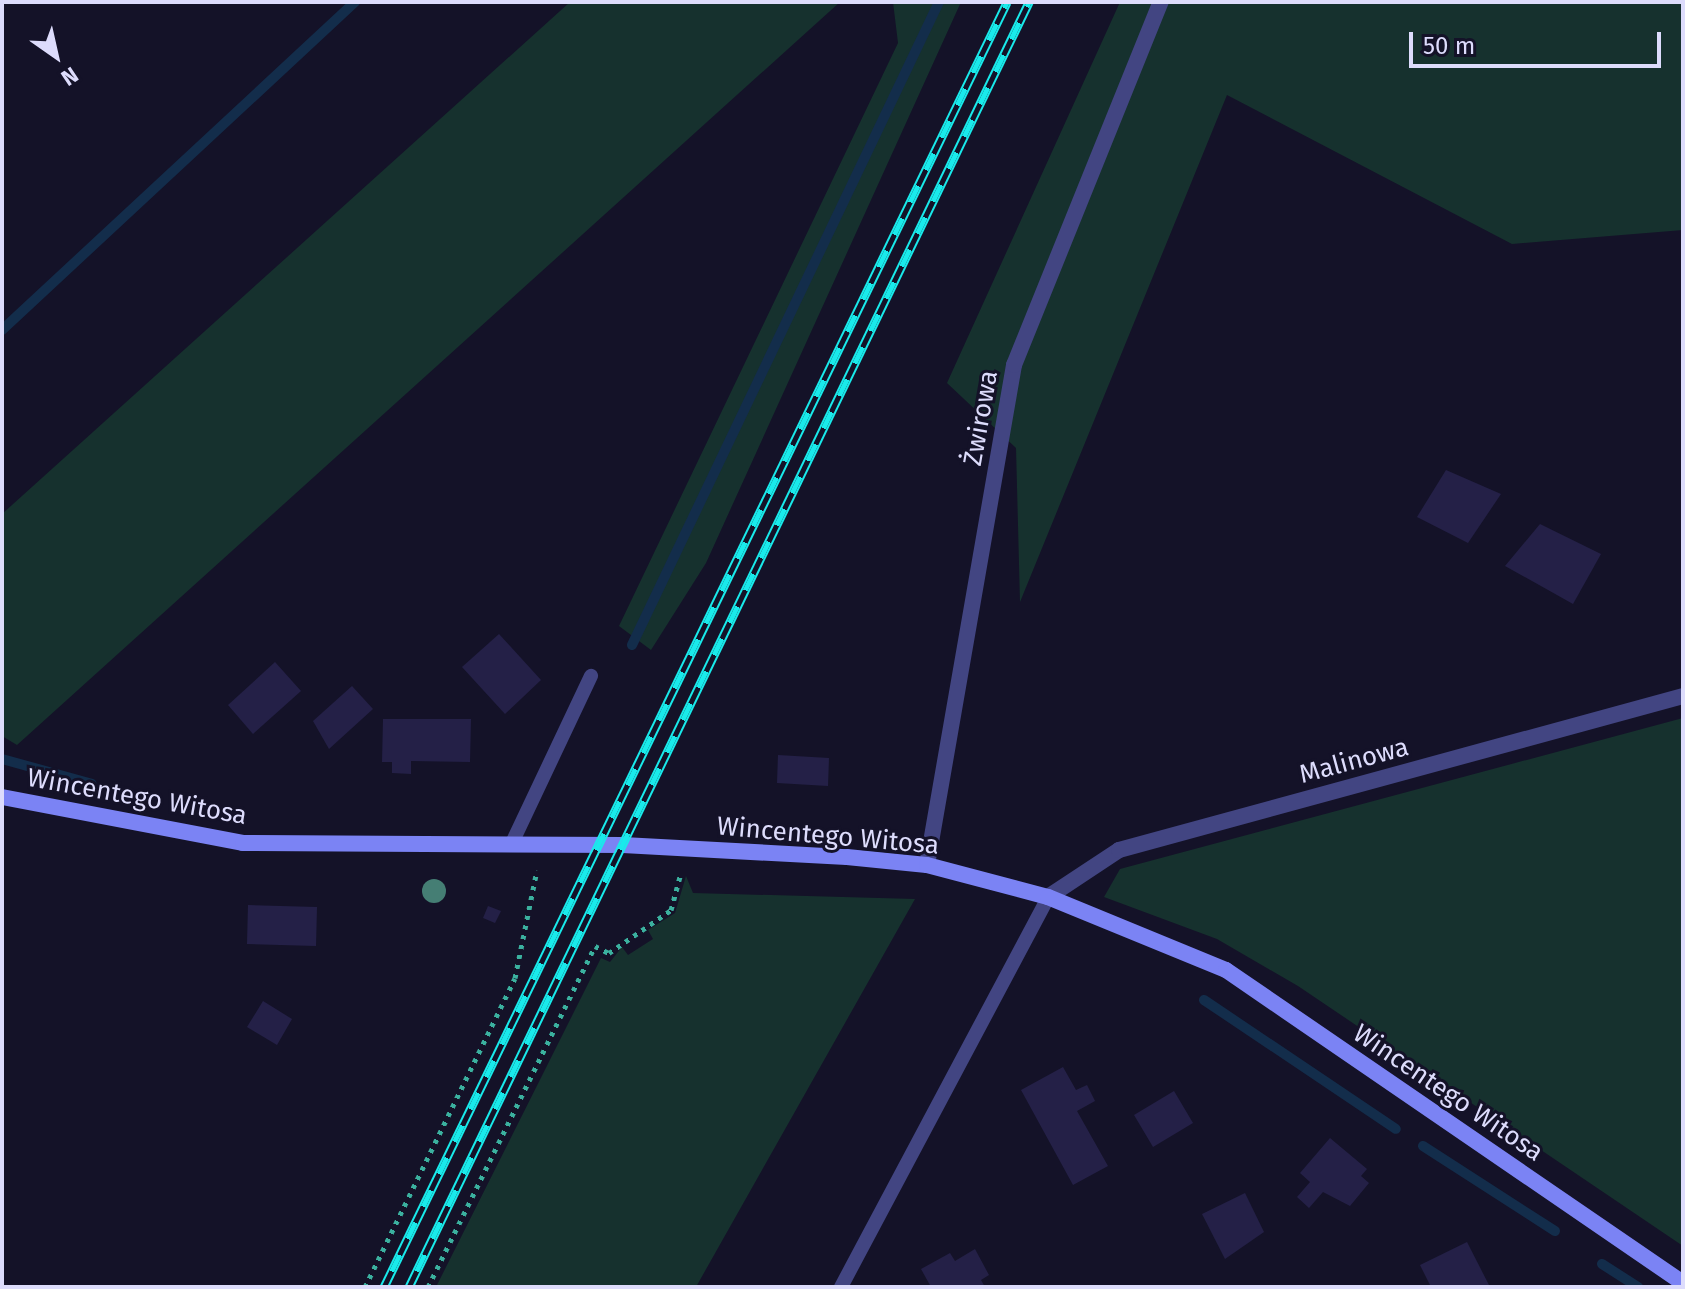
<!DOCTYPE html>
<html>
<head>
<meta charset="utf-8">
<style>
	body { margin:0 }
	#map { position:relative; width:1685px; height:1289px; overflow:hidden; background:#141228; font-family:"Fira Sans",sans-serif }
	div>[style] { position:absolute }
	.green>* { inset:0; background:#16312e }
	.stream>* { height:10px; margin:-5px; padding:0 5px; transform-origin:5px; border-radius:5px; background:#132d4b }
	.building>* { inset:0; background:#242047 }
	.path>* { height:5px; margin-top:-2.5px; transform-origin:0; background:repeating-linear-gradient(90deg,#3bb19f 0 4px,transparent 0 10px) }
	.lane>* { height:14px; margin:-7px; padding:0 7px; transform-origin:7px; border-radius:7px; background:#424582 }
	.street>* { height:16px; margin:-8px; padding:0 8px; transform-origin:8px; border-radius:8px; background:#424582 }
	.secondary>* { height:16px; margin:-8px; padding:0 8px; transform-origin:8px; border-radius:8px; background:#7b83f4 }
	.rail>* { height:9px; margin-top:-4.5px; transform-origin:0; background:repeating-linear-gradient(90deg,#141228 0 18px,#19eaeb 0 36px); box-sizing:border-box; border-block:2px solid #19eaeb }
	.trees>* { width:24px; height:24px; margin:-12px; border-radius:50%; background:#457e74 }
	span { translate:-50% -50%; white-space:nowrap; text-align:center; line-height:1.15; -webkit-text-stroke:6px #141228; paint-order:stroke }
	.street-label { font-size:26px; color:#dddcfc }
	.frame { position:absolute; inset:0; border:4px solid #dddcfc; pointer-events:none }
	.north { position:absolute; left:16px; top:16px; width:80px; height:80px; -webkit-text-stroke:6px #141228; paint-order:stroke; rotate:146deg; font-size:22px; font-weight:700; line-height:32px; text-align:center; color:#dddcfc }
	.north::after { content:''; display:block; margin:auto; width:28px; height:36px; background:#dddcfc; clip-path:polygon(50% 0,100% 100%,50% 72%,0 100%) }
	.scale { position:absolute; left:1409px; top:32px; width:252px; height:36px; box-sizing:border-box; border:4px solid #dddcfc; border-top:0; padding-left:10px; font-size:24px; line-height:28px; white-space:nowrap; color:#dddcfc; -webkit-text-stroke:6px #141228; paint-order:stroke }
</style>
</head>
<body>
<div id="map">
	<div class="green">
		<i style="clip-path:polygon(570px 2px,840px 2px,17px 745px,2px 736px,2px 514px)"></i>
		<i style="clip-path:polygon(893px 2px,961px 2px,706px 563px,651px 650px,619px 626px,898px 43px)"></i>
		<i style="clip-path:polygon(1120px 2px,1683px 2px,1683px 230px,1512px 244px,1227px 95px,1020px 602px,1016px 448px,947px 383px)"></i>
		<i style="clip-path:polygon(1683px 718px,1683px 1246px,1298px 986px,1217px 939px,1104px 897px,1120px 869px)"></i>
		<i style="clip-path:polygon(686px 876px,693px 893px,915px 899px,696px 1287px,436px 1287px,601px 958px,610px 962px,622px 947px,628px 955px,653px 939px,648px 930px,675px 913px)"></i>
	</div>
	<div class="stream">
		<i style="left:2px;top:330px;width:482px;rotate:-42.9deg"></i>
		<i style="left:632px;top:645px;width:713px;rotate:-64.48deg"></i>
		<i style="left:2px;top:759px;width:93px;rotate:15.5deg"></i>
		<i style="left:1204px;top:1000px;width:231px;rotate:33.9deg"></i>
		<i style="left:1423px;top:1146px;width:157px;rotate:32.8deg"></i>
		<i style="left:1602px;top:1264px;width:43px;rotate:32.6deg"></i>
	</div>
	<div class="building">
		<i style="clip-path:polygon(1446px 470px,1501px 494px,1468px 543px,1417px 517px)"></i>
		<i style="clip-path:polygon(1540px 524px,1601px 554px,1573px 604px,1505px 566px)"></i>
		<i style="clip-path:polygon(499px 634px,541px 680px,505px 714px,462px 667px)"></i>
		<i style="clip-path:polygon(275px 662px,301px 691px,253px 734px,228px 705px)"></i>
		<i style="clip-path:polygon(352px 686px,373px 709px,329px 749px,313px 721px)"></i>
		<i style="clip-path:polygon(383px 719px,471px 719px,470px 762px,411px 761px,411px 774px,392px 773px,392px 762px,382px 762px)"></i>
		<i style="clip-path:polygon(778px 755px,829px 758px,828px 786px,777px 783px)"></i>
		<i style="clip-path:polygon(248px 905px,317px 907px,316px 946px,247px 944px)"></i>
		<i style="clip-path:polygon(488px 906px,501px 911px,495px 923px,483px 918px)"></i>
		<i style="clip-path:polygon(263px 1001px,292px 1019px,277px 1045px,247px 1027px)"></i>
		<i style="clip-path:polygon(1063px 1067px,1076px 1090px,1087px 1085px,1095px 1101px,1077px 1111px,1108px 1166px,1073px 1185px,1021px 1090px)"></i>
		<i style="clip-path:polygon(1174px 1091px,1193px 1123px,1153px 1147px,1134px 1115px)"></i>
		<i style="clip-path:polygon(1330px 1138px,1367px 1169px,1361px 1176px,1369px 1183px,1350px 1206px,1323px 1192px,1309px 1208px,1297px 1197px,1310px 1182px,1300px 1173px)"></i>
		<i style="clip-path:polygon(1245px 1193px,1264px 1232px,1225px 1259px,1202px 1214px)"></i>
		<i style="clip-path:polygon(1467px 1242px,1490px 1287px,1431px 1287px,1420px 1265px)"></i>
		<i style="clip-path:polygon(975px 1249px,989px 1275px,981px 1280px,985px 1287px,931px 1287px,921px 1269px,950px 1253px,955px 1261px)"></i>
	</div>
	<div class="path">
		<i style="left:365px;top:1287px;width:343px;rotate:-64.1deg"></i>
		<i style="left:515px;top:978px;width:110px;rotate:-78.5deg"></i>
		<i style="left:428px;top:1287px;width:380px;rotate:-63.9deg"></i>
		<i style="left:595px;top:946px;width:16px;rotate:27deg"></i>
		<i style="left:609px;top:953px;width:75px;rotate:-34.7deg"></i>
		<i style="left:671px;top:910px;width:39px;rotate:-75deg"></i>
	</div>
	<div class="lane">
		<i style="left:512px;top:843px;width:185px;rotate:-64.7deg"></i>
		<i style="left:841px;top:1287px;width:442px;rotate:-62deg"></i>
	</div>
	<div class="street">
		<i style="left:927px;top:865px;width:508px;rotate:-80.13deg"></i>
		<i style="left:1014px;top:365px;width:392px;rotate:-68deg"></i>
		<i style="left:1048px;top:897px;width:85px;rotate:-33.5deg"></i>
		<i style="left:1119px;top:850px;width:585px;rotate:-15.27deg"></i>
	</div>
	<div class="secondary">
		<i style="left:2px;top:797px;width:245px;rotate:10.8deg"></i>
		<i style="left:243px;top:843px;width:380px;rotate:0.3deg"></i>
		<i style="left:623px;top:845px;width:224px;rotate:3.1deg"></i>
		<i style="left:847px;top:857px;width:80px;rotate:5.7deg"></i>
		<i style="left:927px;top:865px;width:125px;rotate:14.8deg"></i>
		<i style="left:1048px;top:897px;width:192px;rotate:22.3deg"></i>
		<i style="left:1226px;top:970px;width:554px;rotate:34.41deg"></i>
	</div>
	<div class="rail">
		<i style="left:384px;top:1287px;width:1428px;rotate:-64.13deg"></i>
		<i style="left:409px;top:1287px;width:1427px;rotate:-64.24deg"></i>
	</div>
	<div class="trees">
		<i style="left:434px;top:891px"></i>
	</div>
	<div class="street-label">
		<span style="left:981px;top:418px;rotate:-80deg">Żwirowa</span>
		<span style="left:1354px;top:761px;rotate:-15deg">Malinowa</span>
		<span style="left:137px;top:797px;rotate:10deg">Wincentego Witosa</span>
		<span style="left:828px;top:836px;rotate:5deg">Wincentego Witosa</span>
		<span style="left:1448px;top:1093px;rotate:34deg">Wincentego Witosa</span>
	</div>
	<div class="frame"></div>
	<div class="north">N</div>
	<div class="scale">50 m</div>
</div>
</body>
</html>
